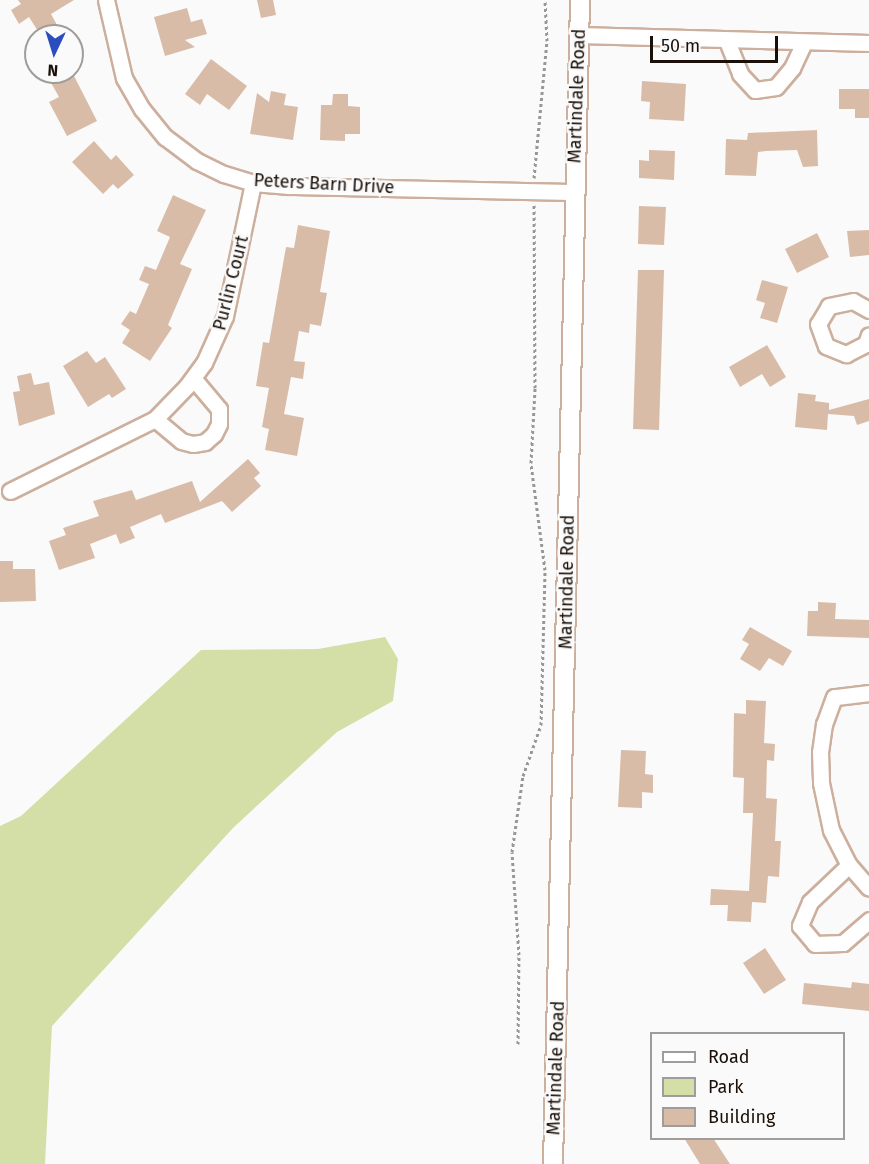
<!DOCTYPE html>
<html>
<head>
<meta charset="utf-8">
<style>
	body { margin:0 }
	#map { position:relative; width:869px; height:1164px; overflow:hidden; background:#fafafa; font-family:"Fira Sans",sans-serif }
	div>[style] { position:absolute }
	.green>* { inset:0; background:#d3dfa7 }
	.building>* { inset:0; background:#d9bca8 }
	.path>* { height:3px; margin-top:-1.5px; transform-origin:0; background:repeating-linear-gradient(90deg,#9a9693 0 3px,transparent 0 6px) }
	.roads { filter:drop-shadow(2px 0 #ccaf9c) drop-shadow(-2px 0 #ccaf9c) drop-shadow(0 2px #ccaf9c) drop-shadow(0 -2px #ccaf9c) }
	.minor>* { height:15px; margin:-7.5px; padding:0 7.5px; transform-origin:7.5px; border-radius:7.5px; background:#fff }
	.tertiary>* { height:18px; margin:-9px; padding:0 9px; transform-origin:9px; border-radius:9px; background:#fff }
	span { translate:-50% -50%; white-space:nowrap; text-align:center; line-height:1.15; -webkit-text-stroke:5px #fafafa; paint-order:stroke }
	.street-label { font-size:18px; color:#1a1009 }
	.legend { position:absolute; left:650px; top:1032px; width:195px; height:108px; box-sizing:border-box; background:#fafafa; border:2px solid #a09c9a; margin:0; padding:8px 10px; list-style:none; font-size:18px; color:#1a1009 }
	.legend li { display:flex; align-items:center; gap:12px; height:30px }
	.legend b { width:30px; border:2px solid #a09c9a }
	.north { position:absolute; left:24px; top:24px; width:60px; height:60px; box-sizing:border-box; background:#fafafa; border:2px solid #a09c9a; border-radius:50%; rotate:184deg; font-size:16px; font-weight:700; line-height:24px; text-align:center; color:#1a1009 }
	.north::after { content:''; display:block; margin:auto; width:21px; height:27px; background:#2c4dbd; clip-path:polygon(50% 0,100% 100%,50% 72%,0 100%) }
	.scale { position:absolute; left:650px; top:36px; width:128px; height:27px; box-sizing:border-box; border:3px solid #1a1009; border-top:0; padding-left:8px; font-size:18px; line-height:21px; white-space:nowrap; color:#1a1009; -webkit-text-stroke:4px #fafafa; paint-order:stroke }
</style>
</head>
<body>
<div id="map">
	<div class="green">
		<i style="clip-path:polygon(385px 637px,398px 659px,393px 701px,337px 732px,233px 828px,52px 1026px,45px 1164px,0 1164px,0 826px,21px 816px,201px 650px,318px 649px)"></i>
	</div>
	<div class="building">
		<i style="clip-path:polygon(18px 0,74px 0,51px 14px,63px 36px,41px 36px,29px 17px,19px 24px,11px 10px,21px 4px)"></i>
		<i style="clip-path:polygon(257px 0,273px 0,276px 15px,261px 18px)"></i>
		<i style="clip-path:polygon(187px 8px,191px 22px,202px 19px,207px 34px,185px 40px,195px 47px,165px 56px,154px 17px)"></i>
		<i style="clip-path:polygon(211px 59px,247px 86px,229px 110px,207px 94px,200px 105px,185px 94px)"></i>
		<i style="clip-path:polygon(45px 72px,72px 72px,97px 121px,67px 136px,49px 102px,59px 97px)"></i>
		<i style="clip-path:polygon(642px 81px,686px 84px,684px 121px,649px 119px,650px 102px,641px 101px)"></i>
		<i style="clip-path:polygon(839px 89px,869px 89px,869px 118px,855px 118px,855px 109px,839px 109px)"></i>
		<i style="clip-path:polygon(271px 91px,286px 94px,284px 105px,298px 107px,293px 140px,250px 134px,257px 93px,269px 102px)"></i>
		<i style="clip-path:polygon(333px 94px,348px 94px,348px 106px,360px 107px,360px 134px,345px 134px,345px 141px,320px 140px,321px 105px,332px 105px)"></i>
		<i style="clip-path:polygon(817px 130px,818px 166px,803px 167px,797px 150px,766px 151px,758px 152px,756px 176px,725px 175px,726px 139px,747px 140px,748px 133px)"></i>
		<i style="clip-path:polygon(94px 141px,111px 160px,116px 155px,134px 175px,118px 189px,113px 184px,103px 194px,72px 162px)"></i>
		<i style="clip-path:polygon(649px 150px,675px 151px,674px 180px,639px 178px,639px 160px,649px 161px)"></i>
		<i style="clip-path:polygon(173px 195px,206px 210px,180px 264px,192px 269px,168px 325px,172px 328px,150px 361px,122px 343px,130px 330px,121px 324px,130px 311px,136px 314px,149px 284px,139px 280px,145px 266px,156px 270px,170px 237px,157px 231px)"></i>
		<i style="clip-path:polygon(639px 206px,666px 207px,664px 245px,638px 244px)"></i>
		<i style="clip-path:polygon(298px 225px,330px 231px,320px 292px,327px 293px,321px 326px,310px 324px,309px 333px,299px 331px,294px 361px,305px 362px,303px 379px,291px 377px,284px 414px,304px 418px,297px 456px,265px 450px,269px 429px,262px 427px,269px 388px,256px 386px,263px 342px,269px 343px,286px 247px,294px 248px)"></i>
		<i style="clip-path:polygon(869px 230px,869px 255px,850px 257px,847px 231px)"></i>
		<i style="clip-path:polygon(817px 233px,829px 257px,797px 273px,785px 249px)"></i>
		<i style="clip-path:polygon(638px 270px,664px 270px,659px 430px,633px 429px)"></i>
		<i style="clip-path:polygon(762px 280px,788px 287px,777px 323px,760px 318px,765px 303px,756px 300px)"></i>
		<i style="clip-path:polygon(767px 345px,786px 377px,770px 387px,762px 374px,740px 387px,729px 367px)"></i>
		<i style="clip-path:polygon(87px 351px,96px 363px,105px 357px,126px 389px,112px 398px,109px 394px,88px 407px,63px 366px)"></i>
		<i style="clip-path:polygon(31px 373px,34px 385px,49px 382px,55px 414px,19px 426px,13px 392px,20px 391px,17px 376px)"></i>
		<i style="clip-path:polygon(798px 393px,816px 395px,815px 401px,829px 403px,829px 410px,869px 399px,869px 421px,857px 425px,854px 416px,828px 414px,827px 430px,795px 427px)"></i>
		<i style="clip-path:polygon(248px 459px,260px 473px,254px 478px,261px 486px,232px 512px,222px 501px,165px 523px,161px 514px,130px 527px,135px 538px,120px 544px,116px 534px,90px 544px,95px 558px,59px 570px,49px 541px,66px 535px,63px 528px,99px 516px,93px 501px,132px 490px,136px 500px,192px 481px,200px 502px)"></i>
		<i style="clip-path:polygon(0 561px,13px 561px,13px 569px,35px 569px,36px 601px,0 602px)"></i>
		<i style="clip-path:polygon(818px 602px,836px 603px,835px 619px,869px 620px,869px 638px,807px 636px,808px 611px,818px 611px)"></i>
		<i style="clip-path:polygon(750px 627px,792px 651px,783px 666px,769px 658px,760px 671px,740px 659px,749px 644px,742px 640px)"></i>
		<i style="clip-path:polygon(746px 700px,766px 701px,764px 743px,775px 744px,774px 761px,767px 760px,766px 798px,777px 799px,775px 841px,781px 841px,779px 877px,768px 876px,766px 903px,752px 902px,751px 922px,727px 921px,728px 905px,710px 905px,711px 889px,749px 891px,753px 813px,743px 813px,744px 778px,733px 777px,734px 713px,746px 714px)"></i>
		<i style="clip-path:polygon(621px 750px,646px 751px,645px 774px,653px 775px,653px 793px,642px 792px,642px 808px,618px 807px)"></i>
		<i style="clip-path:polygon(765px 948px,786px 980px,764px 994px,743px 963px)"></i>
		<i style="clip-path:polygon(852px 982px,869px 984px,869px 1011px,802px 1004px,804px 983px,851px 988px)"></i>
		<i style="clip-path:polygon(684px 1138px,713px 1138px,730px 1164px,700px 1164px)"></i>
	</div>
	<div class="path">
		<i style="left:534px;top:178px;width:138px;rotate:-84.6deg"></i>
		<i style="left:547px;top:41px;width:41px;rotate:-92.8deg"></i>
		<i style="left:518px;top:1044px;width:89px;rotate:-89.4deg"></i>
		<i style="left:519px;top:955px;width:103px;rotate:-93.9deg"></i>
		<i style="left:512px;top:852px;width:77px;rotate:-81.8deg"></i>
		<i style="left:523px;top:776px;width:54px;rotate:-70.6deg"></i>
		<i style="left:541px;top:725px;width:155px;rotate:-88.5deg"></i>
		<i style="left:545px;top:570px;width:108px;rotate:-97.5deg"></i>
		<i style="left:531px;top:463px;width:75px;rotate:-86.9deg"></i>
		<i style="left:535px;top:388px;width:183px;rotate:-90.3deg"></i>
	</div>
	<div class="roads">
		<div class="minor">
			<i style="left:106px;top:0;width:80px;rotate:77deg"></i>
			<i style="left:124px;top:78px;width:36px;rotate:60deg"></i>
			<i style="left:142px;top:109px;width:36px;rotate:51deg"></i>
			<i style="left:165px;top:137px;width:40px;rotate:37deg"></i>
			<i style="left:197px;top:161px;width:30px;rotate:26deg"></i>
			<i style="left:224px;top:174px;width:30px;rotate:17deg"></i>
			<i style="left:253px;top:183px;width:36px;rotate:5deg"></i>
			<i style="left:289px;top:186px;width:286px;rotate:1.2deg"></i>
			<i style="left:579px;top:35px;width:290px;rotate:1.6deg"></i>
			<i style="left:727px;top:41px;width:35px;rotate:68deg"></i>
			<i style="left:740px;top:74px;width:22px;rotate:47deg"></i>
			<i style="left:755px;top:90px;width:21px;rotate:-8deg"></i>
			<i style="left:776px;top:87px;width:25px;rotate:-50deg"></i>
			<i style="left:792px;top:68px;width:29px;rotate:-65deg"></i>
			<i style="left:869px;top:310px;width:18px;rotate:-151deg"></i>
			<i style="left:853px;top:301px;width:25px;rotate:168deg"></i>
			<i style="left:829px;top:306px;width:21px;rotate:121deg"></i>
			<i style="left:818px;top:324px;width:23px;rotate:70deg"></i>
			<i style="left:826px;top:346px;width:22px;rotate:22deg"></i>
			<i style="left:846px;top:354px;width:22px;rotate:-27deg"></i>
			<i style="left:866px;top:344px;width:9px;rotate:-72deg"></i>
			<i style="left:155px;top:419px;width:34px;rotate:40deg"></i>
			<i style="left:181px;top:441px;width:12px;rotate:14deg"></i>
			<i style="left:193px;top:444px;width:12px;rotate:-9deg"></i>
			<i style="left:205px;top:442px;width:12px;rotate:-42deg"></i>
			<i style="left:214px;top:434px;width:11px;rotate:-63deg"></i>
			<i style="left:219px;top:424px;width:15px;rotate:-90deg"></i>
			<i style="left:219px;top:409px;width:40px;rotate:-130deg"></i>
			<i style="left:10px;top:491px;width:162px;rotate:-26.4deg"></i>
			<i style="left:155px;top:419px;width:46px;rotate:-45.9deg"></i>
			<i style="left:187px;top:386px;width:29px;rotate:-54deg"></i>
			<i style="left:204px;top:363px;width:51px;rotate:-65.9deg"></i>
			<i style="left:225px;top:316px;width:136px;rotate:-78.1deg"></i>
			<i style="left:869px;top:693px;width:35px;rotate:173deg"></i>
			<i style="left:834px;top:697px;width:29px;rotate:110deg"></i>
			<i style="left:824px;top:724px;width:28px;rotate:98deg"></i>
			<i style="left:820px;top:752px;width:31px;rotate:88deg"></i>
			<i style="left:821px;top:783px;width:48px;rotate:78deg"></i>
			<i style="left:831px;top:830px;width:39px;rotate:63deg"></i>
			<i style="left:849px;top:865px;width:30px;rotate:49deg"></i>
			<i style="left:849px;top:865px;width:54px;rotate:136.5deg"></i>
			<i style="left:810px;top:902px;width:26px;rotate:113deg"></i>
			<i style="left:800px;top:926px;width:23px;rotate:50deg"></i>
			<i style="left:815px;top:944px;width:28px;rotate:-2deg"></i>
			<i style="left:843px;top:943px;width:35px;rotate:-41deg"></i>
		</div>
		<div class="tertiary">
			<i style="left:553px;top:1164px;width:1164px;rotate:-88.67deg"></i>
		</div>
	</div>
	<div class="street-label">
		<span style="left:577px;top:96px;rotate:-88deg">Martindale Road</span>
		<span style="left:324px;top:184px;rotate:3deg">Peters Barn Drive</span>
		<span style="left:231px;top:283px;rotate:-76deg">Purlin Court</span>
		<span style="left:567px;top:582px;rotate:-89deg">Martindale Road</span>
		<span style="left:556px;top:1068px;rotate:-88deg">Martindale Road</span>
	</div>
	<ul class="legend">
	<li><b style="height:8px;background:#fff"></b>Road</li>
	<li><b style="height:16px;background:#d3dfa7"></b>Park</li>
	<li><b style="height:16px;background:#d9bca8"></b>Building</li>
	</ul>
	<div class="north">N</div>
	<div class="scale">50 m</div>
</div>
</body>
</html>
